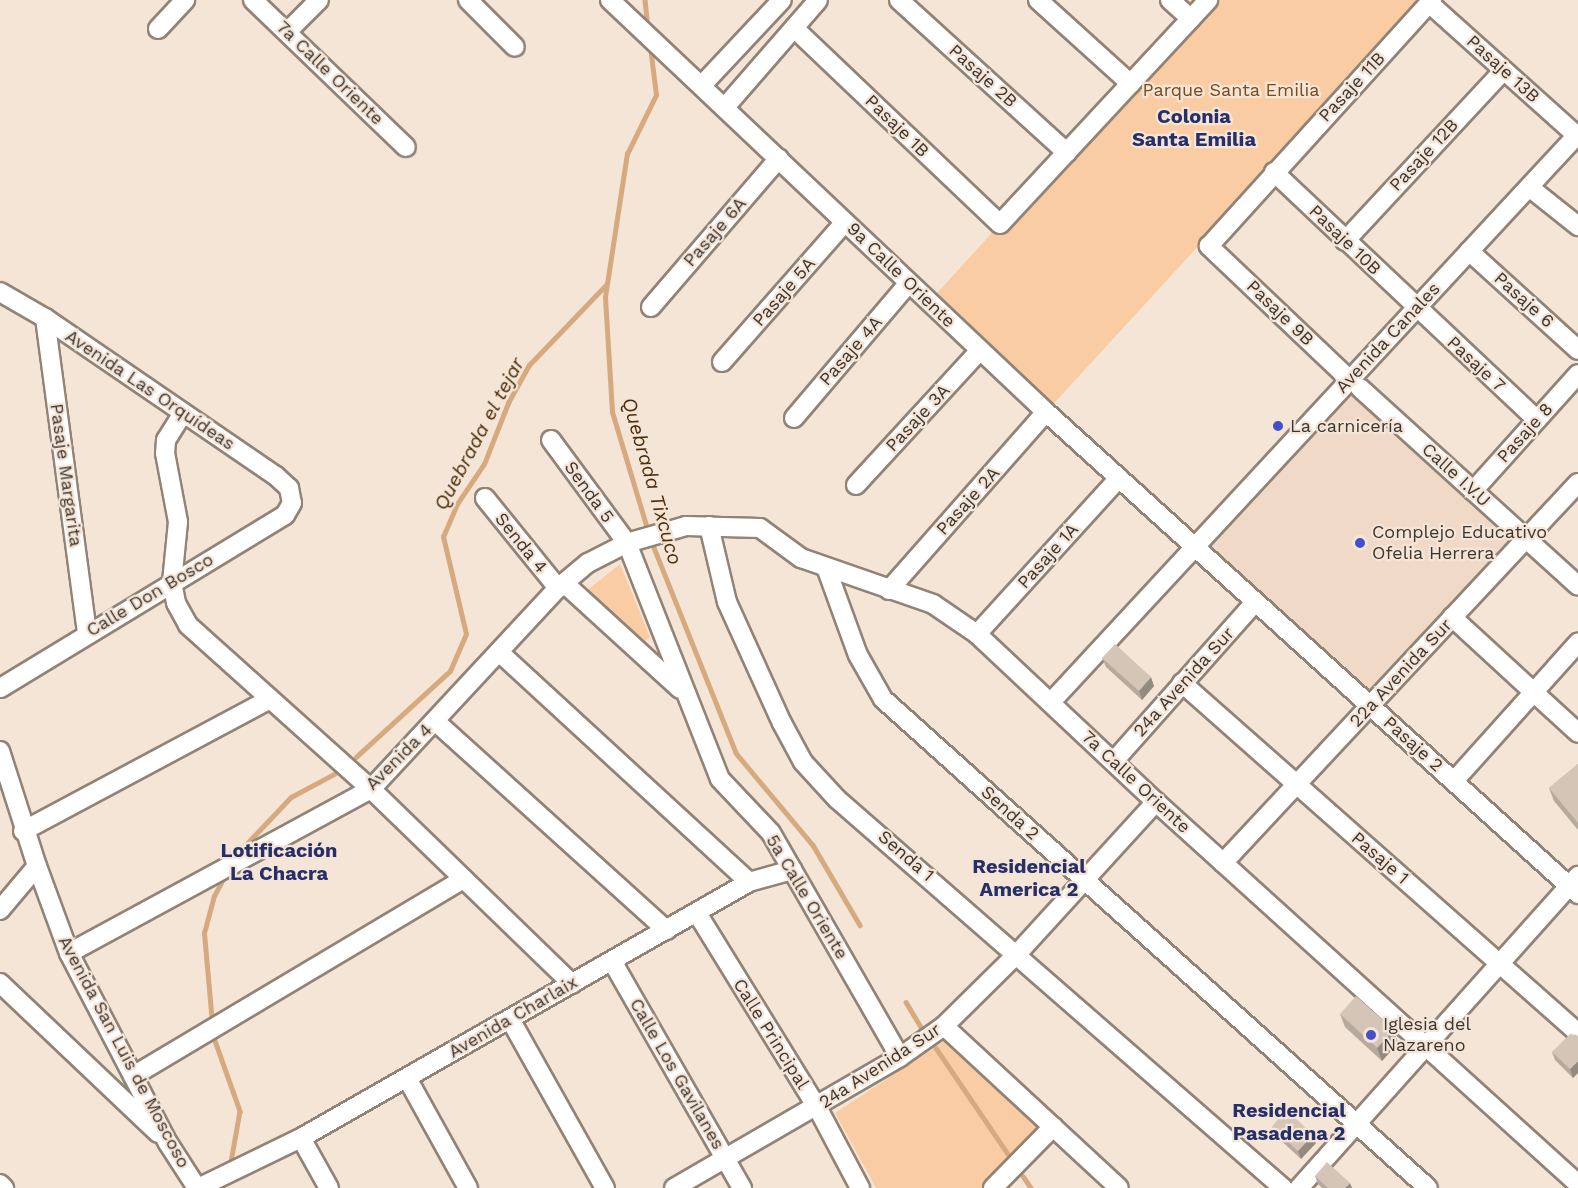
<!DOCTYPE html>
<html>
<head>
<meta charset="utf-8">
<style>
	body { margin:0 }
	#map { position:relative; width:1578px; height:1188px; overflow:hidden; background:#f5e5d7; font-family:"Work Sans",sans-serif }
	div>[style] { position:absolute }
	.built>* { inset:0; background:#f0dac7 }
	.green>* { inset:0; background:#f9cca3 }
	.stream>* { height:4.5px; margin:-2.25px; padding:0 2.25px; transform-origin:2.25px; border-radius:2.25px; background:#d6a97f }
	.roads { filter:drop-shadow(2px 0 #918376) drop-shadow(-2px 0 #918376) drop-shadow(0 2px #918376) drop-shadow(0 -2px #918376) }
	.minor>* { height:18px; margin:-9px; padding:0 9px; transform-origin:9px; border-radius:9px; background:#fff }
	.wall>* { inset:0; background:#b6a99d }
	.shaded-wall>* { inset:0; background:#948a80 }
	.building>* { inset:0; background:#d4c5b7 }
	.dots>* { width:16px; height:16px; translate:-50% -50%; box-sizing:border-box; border:3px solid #f5e5d7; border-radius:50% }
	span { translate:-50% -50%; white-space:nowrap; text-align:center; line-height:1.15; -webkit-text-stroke:4.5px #f5e5d7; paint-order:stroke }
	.street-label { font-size:18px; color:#3c3631 }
	.park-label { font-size:18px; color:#774b1b }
	.poi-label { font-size:18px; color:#3c3631 }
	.left { translate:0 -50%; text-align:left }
	.neighbourhood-label { font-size:20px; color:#262f68; font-weight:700 }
	.water-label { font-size:20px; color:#4c2e0b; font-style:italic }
</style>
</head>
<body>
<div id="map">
	<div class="built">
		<i style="clip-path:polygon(1350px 380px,1526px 539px,1370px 706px,1195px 547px)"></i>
	</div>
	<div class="green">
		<i style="clip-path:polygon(1205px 0,1424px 0,1046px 412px,927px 304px)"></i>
		<i style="clip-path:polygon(620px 564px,650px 637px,640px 644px,580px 596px)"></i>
		<i style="clip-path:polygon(948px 1039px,1043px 1127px,982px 1188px,876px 1188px,835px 1113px)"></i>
	</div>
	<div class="stream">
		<i style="left:645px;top:0;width:27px;rotate:84deg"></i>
		<i style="left:648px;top:532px;width:125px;rotate:-106.7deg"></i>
		<i style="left:612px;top:412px;width:115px;rotate:-93.5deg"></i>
		<i style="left:605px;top:297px;width:145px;rotate:-81.3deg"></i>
		<i style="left:627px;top:154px;width:66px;rotate:-63.8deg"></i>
		<i style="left:656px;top:95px;width:48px;rotate:-97.1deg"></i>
		<i style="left:651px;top:540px;width:229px;rotate:68.2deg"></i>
		<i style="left:736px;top:753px;width:120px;rotate:50.1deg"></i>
		<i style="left:813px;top:845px;width:93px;rotate:59.6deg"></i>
		<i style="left:356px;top:757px;width:127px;rotate:-42.5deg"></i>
		<i style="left:450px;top:671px;width:40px;rotate:-66.6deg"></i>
		<i style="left:466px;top:634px;width:100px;rotate:-103.3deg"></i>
		<i style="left:443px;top:537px;width:36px;rotate:-67deg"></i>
		<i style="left:457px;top:504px;width:48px;rotate:-56deg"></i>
		<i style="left:484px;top:464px;width:66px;rotate:-68.5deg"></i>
		<i style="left:508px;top:403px;width:43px;rotate:-61.1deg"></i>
		<i style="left:529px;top:365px;width:111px;rotate:-46.1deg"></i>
		<i style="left:235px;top:856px;width:81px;rotate:-46.5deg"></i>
		<i style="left:291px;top:797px;width:49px;rotate:-28.1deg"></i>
		<i style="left:906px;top:1002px;width:29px;rotate:59deg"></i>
		<i style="left:212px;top:1023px;width:90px;rotate:-95.1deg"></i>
		<i style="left:204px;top:933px;width:38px;rotate:-75deg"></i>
		<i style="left:214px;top:896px;width:21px;rotate:-62deg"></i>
		<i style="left:213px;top:1035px;width:81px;rotate:70.4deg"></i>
		<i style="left:240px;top:1111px;width:58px;rotate:100deg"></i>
		<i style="left:936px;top:1048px;width:128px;rotate:55.8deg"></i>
		<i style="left:1023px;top:1176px;width:14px;rotate:56deg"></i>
	</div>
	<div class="roads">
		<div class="minor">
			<i style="left:253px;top:0;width:212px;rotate:43.9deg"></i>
			<i style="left:468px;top:0;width:66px;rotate:45deg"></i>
			<i style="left:610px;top:0;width:600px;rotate:43.38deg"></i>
			<i style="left:1046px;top:412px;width:718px;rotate:42.18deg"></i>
			<i style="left:899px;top:0;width:227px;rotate:42.3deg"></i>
			<i style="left:1038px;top:0;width:125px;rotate:42.1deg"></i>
			<i style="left:1170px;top:0;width:28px;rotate:42deg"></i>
			<i style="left:1429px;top:3px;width:199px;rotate:41.9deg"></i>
			<i style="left:794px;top:28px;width:284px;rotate:43.6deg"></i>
			<i style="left:1000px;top:224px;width:306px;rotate:-47.1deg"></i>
			<i style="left:158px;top:29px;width:40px;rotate:-47deg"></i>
			<i style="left:287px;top:32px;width:45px;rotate:-45deg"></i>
			<i style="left:703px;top:84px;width:115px;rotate:-46.8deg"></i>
			<i style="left:726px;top:106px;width:140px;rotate:-49deg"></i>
			<i style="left:1274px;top:172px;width:361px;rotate:43.3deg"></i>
			<i style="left:1529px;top:187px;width:63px;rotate:38.5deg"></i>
			<i style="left:1345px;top:241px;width:233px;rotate:-47.1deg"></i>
			<i style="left:1469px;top:251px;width:147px;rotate:42.2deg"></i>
			<i style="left:0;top:292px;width:52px;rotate:30deg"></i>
			<i style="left:45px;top:318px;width:280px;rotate:34.4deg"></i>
			<i style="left:276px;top:476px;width:18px;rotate:43deg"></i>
			<i style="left:289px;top:488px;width:15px;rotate:79deg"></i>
			<i style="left:292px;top:503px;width:14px;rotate:120deg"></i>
			<i style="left:285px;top:515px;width:333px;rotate:148.7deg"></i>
			<i style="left:651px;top:307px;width:196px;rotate:-49.3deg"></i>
			<i style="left:45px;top:318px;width:318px;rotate:82.4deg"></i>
			<i style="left:722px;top:362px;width:186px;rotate:-48.7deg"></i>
			<i style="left:1350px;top:380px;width:195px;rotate:-136.5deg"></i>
			<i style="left:1209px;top:246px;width:332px;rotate:-47.8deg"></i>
			<i style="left:1360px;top:388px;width:294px;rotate:42.2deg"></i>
			<i style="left:183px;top:413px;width:32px;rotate:122deg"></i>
			<i style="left:166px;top:440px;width:13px;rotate:94deg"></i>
			<i style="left:165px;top:453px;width:70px;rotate:79.3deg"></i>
			<i style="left:178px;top:522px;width:60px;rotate:95.7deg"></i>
			<i style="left:172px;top:582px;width:21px;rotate:79deg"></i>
			<i style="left:176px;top:603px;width:25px;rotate:61deg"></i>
			<i style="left:188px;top:625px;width:246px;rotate:41.9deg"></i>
			<i style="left:371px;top:789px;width:280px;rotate:44.1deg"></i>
			<i style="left:794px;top:418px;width:177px;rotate:-49.6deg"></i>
			<i style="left:551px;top:440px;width:128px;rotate:53.6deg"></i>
			<i style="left:627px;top:543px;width:254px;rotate:68.5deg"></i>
			<i style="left:720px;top:779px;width:74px;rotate:46.6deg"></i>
			<i style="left:771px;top:833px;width:258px;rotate:60.1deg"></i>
			<i style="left:856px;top:485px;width:183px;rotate:-47.4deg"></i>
			<i style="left:1473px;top:491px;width:157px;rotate:-48.1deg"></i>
			<i style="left:485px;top:498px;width:116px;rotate:51deg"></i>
			<i style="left:709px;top:526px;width:78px;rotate:76.7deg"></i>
			<i style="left:727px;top:602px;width:133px;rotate:65.6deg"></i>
			<i style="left:782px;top:723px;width:44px;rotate:61.7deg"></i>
			<i style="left:803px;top:762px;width:50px;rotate:47.4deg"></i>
			<i style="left:837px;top:799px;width:592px;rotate:41.09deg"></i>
			<i style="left:827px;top:570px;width:90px;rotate:70deg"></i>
			<i style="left:858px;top:655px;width:51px;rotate:60.4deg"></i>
			<i style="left:883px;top:699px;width:732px;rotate:41.9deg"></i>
			<i style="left:564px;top:583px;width:157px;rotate:42.4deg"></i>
			<i style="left:889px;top:590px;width:237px;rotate:-48.6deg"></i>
			<i style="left:1452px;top:617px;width:171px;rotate:42.6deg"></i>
			<i style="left:977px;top:634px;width:211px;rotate:-47.7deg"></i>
			<i style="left:499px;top:652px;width:340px;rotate:42.6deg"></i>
			<i style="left:1182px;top:683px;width:529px;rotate:41.47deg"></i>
			<i style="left:1052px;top:701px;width:773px;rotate:-47.15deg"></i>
			<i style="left:435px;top:721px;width:312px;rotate:42.1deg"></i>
			<i style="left:0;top:751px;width:121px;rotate:72.2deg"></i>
			<i style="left:1114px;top:761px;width:213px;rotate:-48.4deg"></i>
			<i style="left:1454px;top:781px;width:186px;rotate:-48.1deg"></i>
			<i style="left:23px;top:831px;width:278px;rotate:-28.1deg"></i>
			<i style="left:1223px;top:863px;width:520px;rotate:-46.95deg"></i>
			<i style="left:0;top:910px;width:57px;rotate:-49.9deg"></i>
			<i style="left:37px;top:866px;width:93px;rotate:69.8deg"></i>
			<i style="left:69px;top:953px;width:214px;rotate:62.5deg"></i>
			<i style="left:168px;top:1143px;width:54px;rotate:57.2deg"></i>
			<i style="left:697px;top:913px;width:228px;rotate:58.3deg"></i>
			<i style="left:817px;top:1107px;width:92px;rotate:62deg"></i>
			<i style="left:69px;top:953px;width:344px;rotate:-28.5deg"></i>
			<i style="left:371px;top:789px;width:275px;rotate:-47.1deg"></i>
			<i style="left:558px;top:588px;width:39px;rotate:-40deg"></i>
			<i style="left:588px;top:563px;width:44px;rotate:-27.1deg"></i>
			<i style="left:627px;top:543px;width:61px;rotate:-16.1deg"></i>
			<i style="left:686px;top:526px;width:74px;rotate:1.5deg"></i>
			<i style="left:760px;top:528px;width:51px;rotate:36.2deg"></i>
			<i style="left:801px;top:558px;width:140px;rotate:19.2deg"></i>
			<i style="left:933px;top:604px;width:53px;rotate:34.3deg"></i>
			<i style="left:977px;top:634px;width:245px;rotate:43.2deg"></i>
			<i style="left:1156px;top:802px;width:569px;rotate:42.15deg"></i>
			<i style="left:612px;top:961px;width:262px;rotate:60.2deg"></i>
			<i style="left:0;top:983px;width:218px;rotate:43.5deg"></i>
			<i style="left:510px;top:1019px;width:194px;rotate:60.7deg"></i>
			<i style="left:944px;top:1026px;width:238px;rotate:42.8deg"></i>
			<i style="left:133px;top:1076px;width:385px;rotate:-30.8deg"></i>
			<i style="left:407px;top:1078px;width:126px;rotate:61deg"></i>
			<i style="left:301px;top:1138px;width:57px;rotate:60.8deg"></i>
			<i style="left:0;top:1184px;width:6px;rotate:45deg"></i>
			<i style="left:198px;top:1188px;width:114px;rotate:-25.9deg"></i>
			<i style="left:301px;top:1138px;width:516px;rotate:-29.74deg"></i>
			<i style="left:749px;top:882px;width:45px;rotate:-15.6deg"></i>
			<i style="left:674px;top:1188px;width:261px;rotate:-30.1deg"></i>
			<i style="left:900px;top:1057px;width:54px;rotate:-35.2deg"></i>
			<i style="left:944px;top:1026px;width:103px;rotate:-44.6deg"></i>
			<i style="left:1017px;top:954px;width:206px;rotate:-47.6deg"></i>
			<i style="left:993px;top:1188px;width:86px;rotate:-45.5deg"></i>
			<i style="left:1299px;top:1188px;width:419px;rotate:-48.2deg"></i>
		</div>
	</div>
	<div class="wall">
		<i style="clip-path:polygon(1102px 658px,1154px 686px,1142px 700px,1106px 667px)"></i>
		<i style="clip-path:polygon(1578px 764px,1578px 830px,1554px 801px,1549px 788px)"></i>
		<i style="clip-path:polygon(1340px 1014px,1394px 1030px,1398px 1043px,1382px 1061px,1345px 1027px)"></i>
		<i style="clip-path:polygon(1578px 1037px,1573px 1078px,1555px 1060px,1552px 1052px)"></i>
		<i style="clip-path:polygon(1272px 1127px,1316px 1143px,1301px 1159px,1275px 1135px)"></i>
		<i style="clip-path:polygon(1315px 1176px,1352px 1188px,1322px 1188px,1318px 1184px)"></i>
	</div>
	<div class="shaded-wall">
		<i style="clip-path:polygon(1151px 677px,1154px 686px,1142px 700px,1139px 691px)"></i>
		<i style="clip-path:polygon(1394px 1030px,1398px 1043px,1382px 1061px,1377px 1048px)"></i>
		<i style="clip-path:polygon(1578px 1061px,1578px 1073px,1573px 1078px,1570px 1069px)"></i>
		<i style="clip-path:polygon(1313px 1135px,1316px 1143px,1301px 1159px,1298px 1151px)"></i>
		<i style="clip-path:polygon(1350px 1183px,1352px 1188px,1345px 1188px)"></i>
	</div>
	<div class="building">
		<i style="clip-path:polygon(1115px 644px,1151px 677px,1139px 691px,1102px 658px)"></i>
		<i style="clip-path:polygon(1578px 764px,1578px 823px,1549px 788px)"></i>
		<i style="clip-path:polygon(1356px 996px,1394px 1030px,1377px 1048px,1340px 1014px)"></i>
		<i style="clip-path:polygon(1570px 1034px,1577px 1035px,1578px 1037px,1578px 1061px,1570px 1069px,1552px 1052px)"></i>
		<i style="clip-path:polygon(1286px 1109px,1313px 1135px,1298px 1151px,1272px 1127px)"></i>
		<i style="clip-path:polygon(1327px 1162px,1350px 1183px,1345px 1188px,1328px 1188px,1315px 1176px)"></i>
	</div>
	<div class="dots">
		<i style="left:1278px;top:426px;background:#4450c5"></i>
		<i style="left:1360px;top:543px;background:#4450c5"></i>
		<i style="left:1371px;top:1035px;background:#4450c5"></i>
	</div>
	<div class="street-label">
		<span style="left:1503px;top:69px;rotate:42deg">Pasaje 13B</span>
		<span style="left:330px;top:73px;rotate:44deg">7a Calle Oriente</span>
		<span style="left:983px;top:76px;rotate:42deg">Pasaje 2B</span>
		<span style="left:1352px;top:87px;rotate:-47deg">Pasaje 11B</span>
		<span style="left:897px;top:126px;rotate:44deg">Pasaje 1B</span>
		<span style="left:1424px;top:155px;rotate:-47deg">Pasaje 12B</span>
		<span style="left:715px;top:232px;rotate:-49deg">Pasaje 6A</span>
		<span style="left:1345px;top:240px;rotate:44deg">Pasaje 10B</span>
		<span style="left:901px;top:275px;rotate:44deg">9a Calle Oriente</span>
		<span style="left:784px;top:292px;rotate:-49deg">Pasaje 5A</span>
		<span style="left:1524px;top:300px;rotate:42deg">Pasaje 6</span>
		<span style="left:1280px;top:313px;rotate:44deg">Pasaje 9B</span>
		<span style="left:1388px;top:338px;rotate:-47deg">Avenida Canales</span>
		<span style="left:851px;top:351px;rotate:-49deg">Pasaje 4A</span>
		<span style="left:1476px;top:364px;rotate:43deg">Pasaje 7</span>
		<span style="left:150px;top:390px;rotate:34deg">Avenida Las Orquídeas</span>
		<span style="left:918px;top:418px;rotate:-47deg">Pasaje 3A</span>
		<span style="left:1525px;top:433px;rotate:-48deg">Pasaje 8</span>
		<span style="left:66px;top:475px;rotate:82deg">Pasaje Margarita</span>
		<span style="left:1456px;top:475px;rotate:42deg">Calle I.V.U</span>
		<span style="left:589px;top:492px;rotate:54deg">Senda 5</span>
		<span style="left:968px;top:501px;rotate:-48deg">Pasaje 2A</span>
		<span style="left:521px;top:543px;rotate:51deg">Senda 4</span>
		<span style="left:1048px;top:556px;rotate:-48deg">Pasaje 1A</span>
		<span style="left:150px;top:595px;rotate:-31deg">Calle Don Bosco</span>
		<span style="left:1401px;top:673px;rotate:-47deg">22a Avenida Sur</span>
		<span style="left:1184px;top:682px;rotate:-48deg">24a Avenida Sur</span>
		<span style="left:1413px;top:744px;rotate:42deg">Pasaje 2</span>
		<span style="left:399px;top:757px;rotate:-45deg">Avenida 4</span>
		<span style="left:1136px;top:782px;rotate:43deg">7a Calle Oriente</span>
		<span style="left:1010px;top:813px;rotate:42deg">Senda 2</span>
		<span style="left:906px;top:856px;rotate:41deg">Senda 1</span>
		<span style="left:1380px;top:858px;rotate:41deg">Pasaje 1</span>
		<span style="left:807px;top:897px;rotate:59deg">5a Calle Oriente</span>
		<span style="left:513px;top:1017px;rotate:-30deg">Avenida Charlaix</span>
		<span style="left:771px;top:1034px;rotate:58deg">Calle Principal</span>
		<span style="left:124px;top:1052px;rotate:62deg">Avenida San Luis de Moscoso</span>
		<span style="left:880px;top:1066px;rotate:-33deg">24a Avenida Sur</span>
		<span style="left:677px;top:1074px;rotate:60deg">Calle Los Gavilanes</span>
	</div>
	<div class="park-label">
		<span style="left:1231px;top:90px">Parque Santa Emilia</span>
	</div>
	<div class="poi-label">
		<span class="left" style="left:1290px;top:426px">La carnicería</span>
		<span class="left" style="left:1372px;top:543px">Complejo Educativo<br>Ofelia Herrera</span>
		<span class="left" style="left:1383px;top:1035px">Iglesia del<br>Nazareno</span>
	</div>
	<div class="neighbourhood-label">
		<span style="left:1194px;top:128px">Colonia<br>Santa Emilia</span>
		<span style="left:279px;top:862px">Lotificación<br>La Chacra</span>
		<span style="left:1029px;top:878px">Residencial<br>America 2</span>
		<span style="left:1289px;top:1122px">Residencial<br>Pasadena 2</span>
	</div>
	<div class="water-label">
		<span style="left:479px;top:434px;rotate:-62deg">Quebrada el tejar</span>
		<span style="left:652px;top:481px;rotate:74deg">Quebrada Tixcuco</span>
	</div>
</div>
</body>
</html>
